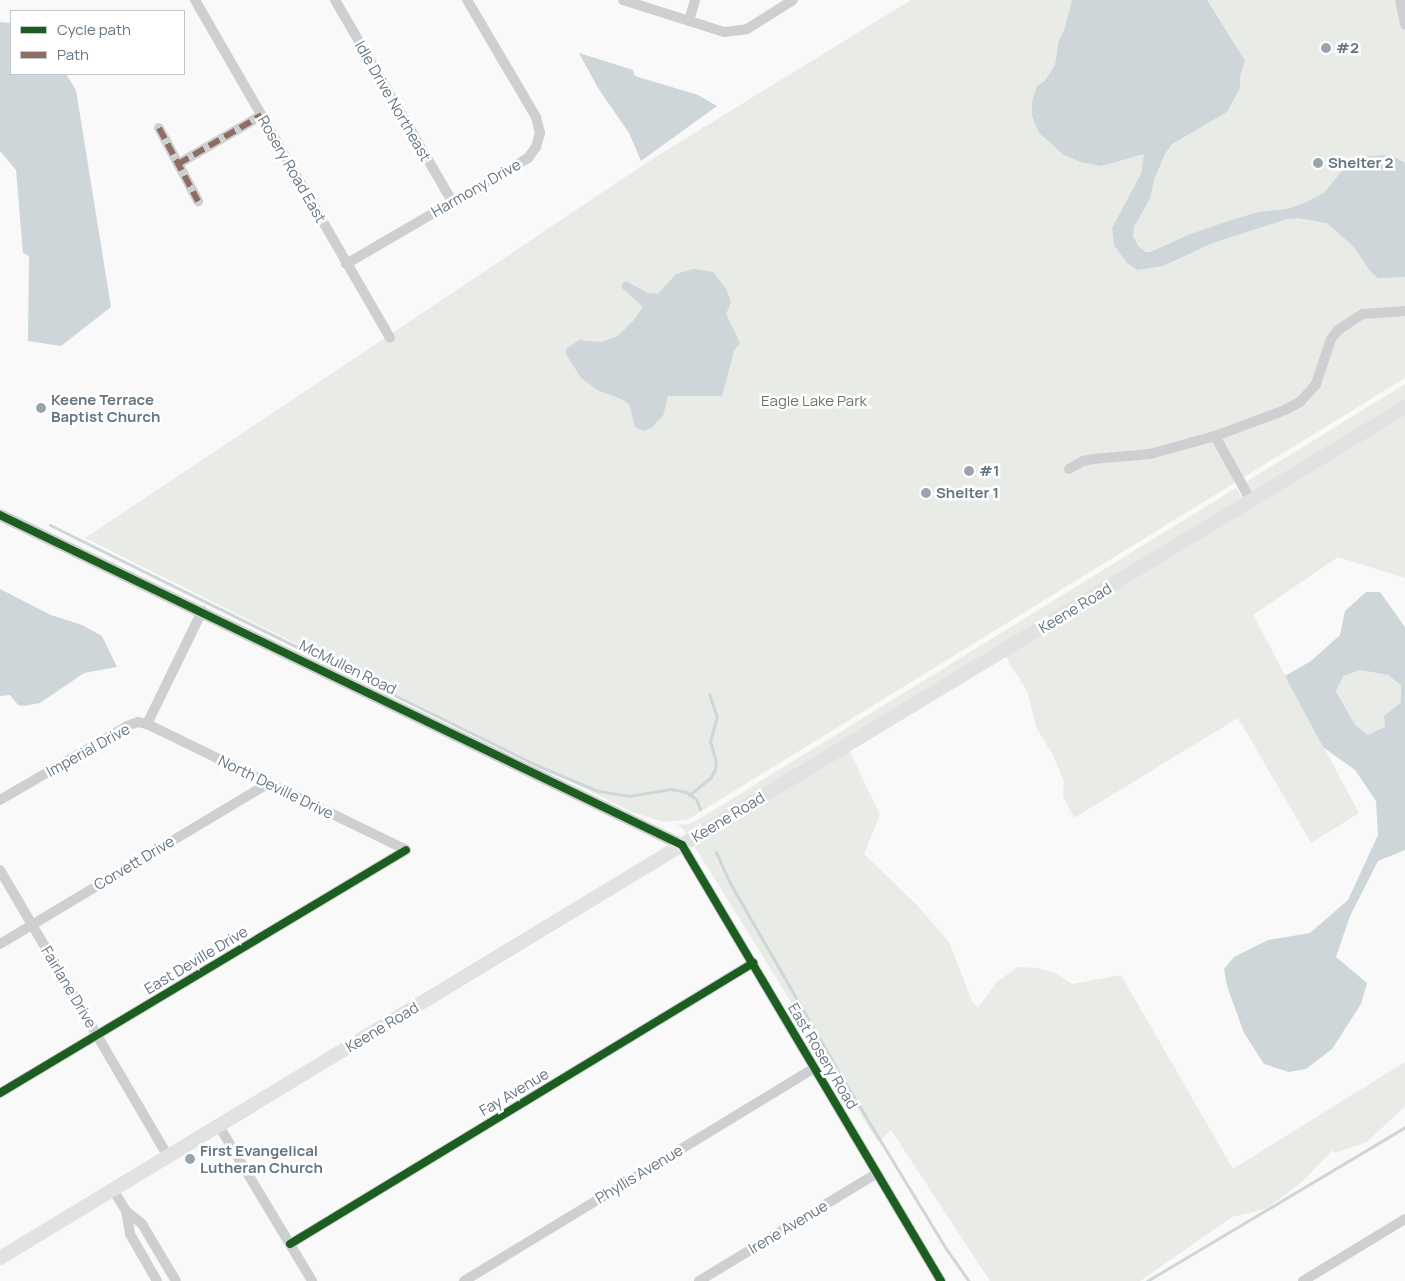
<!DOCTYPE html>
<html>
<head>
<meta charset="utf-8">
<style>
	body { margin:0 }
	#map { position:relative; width:1405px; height:1281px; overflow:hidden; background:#f9f9f9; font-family:Manrope,sans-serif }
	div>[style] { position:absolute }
	.green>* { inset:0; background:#e8ebe6 }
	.water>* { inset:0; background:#ced6d9 }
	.stream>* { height:3px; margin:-1.5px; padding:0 1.5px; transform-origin:1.5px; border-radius:1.5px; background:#ced6d9 }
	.minor>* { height:10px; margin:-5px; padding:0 5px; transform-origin:5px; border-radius:5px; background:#cecfd0 }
	.tertiary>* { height:12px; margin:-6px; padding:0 6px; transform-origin:6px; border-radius:6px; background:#cecfd0 }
	.secondary>* { height:14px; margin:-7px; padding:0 7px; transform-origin:7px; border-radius:7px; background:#e1e2e2 }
	.quiet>* { height:6px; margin-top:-3px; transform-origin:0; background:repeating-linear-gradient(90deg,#8d6e63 0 12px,transparent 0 18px) }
	.cycleway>* { height:8px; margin:-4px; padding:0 4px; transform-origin:4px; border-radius:4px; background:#1b5e20 }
	.dots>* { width:14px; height:14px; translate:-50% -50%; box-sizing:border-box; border:2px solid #fff; border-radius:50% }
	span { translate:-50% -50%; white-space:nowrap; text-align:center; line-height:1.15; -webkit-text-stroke:5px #fff; paint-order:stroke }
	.poi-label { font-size:15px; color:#657683; font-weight:700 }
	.left { translate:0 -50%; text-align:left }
	.street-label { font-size:15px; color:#657683 }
	.park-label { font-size:15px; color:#687a64 }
	.legend { position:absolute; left:10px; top:10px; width:175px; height:65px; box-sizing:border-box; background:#fff; border:1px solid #c1c8cd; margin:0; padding:6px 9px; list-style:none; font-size:15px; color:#657683 }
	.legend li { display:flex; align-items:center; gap:10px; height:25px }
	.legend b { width:25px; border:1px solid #c1c8cd }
</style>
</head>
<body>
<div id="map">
	<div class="green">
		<i style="clip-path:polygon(911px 0,1405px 0,1405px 378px,687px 820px,664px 822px,632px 812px,344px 668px,337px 668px,321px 656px,85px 538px,654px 158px)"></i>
		<i style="clip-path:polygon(1405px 384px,1405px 401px,1253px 494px,1246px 482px)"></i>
		<i style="clip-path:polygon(1405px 413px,1405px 578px,1338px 557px,1253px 615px,1359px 813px,1311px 843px,1238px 718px,1074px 818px,1063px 796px,1064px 782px,1053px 755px,1037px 729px,1027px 691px,1005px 656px)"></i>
		<i style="clip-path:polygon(1236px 488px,1243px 499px,688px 836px,682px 828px,676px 825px,689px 824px,709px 813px)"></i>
		<i style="clip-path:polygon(1360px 670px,1388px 675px,1401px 685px,1401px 702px,1384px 716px,1385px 728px,1368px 735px,1355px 725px,1336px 691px,1343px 675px)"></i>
		<i style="clip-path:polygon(849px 750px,880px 815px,864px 854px,917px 905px,949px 942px,972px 1001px,978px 1008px,997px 982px,1018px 967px,1038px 968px,1056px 973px,1072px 984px,1121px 975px,1233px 1169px,1405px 1062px,1405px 1106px,1367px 1142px,1335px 1153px,1333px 1150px,1302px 1182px,1266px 1209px,1232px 1217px,1140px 1281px,990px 1281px,891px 1130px,878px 1142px,693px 844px)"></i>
	</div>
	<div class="water">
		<i style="clip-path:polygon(1072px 0,1207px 0,1245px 61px,1240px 76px,1240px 88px,1227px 112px,1172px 144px,1165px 154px,1154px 180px,1150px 198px,1134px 227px,1133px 236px,1138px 246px,1146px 252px,1151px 252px,1188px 235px,1231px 220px,1259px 212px,1287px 209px,1302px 204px,1324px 193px,1349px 162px,1361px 157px,1383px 155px,1396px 158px,1405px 163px,1405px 277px,1378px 278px,1370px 271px,1354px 247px,1327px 223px,1298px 218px,1287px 219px,1210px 244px,1163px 266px,1137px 270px,1127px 263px,1114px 245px,1112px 228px,1141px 174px,1144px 154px,1101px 166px,1081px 162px,1064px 155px,1039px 133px,1032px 116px,1032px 102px,1037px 86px,1045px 81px,1055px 65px,1059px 40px,1065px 28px)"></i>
		<i style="clip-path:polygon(0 22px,11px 23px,11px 74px,66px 74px,76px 90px,111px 307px,61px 346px,28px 341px,29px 256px,23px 253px,16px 170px,0 151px)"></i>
		<i style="clip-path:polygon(579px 53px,633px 70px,635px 76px,698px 95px,717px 106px,641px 161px,629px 133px,598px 88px)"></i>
		<i style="clip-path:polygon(693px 269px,713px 272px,726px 289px,731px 302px,726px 314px,740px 343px,734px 351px,722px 396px,668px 396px,663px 416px,651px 428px,643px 431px,635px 427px,629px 404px,617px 397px,599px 391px,581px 378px,566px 354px,566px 349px,579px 340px,601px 342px,618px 336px,633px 321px,643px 307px,622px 288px,622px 284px,626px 281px,648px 293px,658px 294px,676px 274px)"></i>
		<i style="clip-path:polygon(0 589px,51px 615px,82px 625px,102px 636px,117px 667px,84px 673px,40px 703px,24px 706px,18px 705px,10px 695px,0 696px)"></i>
		<i style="clip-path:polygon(evenodd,1366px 592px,1380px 592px,1405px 627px,1405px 850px,1378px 861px,1350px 916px,1336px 957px,1367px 983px,1361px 1004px,1332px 1049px,1306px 1069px,1289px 1072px,1264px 1064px,1244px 1033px,1227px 986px,1224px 969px,1234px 957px,1268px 940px,1310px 933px,1348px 900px,1378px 835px,1376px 801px,1355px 770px,1323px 747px,1285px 676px,1311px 661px,1340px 635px,1345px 611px,1366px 592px,1360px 670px,1388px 675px,1401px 685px,1401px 702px,1384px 716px,1385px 727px,1368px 735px,1355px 725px,1336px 691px,1343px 676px,1360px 670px)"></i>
	</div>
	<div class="stream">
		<i style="left:50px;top:525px;width:542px;rotate:26.28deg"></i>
		<i style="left:536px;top:765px;width:67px;rotate:22.8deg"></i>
		<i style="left:598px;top:791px;width:31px;rotate:9deg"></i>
		<i style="left:629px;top:796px;width:43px;rotate:-9.5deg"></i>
		<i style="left:671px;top:789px;width:15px;rotate:11deg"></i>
		<i style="left:686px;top:792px;width:12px;rotate:35deg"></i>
		<i style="left:696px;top:799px;width:11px;rotate:68deg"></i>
		<i style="left:689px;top:795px;width:28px;rotate:-39deg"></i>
		<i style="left:711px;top:777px;width:9px;rotate:-63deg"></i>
		<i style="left:715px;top:769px;width:7px;rotate:-82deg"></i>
		<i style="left:716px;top:762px;width:22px;rotate:-106deg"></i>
		<i style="left:710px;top:741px;width:25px;rotate:-74deg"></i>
		<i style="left:717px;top:717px;width:24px;rotate:-109deg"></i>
		<i style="left:716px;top:852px;width:34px;rotate:66deg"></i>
		<i style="left:730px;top:883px;width:223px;rotate:60.1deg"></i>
		<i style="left:841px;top:1076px;width:204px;rotate:58.7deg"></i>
		<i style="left:947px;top:1250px;width:38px;rotate:55deg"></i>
		<i style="left:1147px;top:1281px;width:300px;rotate:-30.8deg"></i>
	</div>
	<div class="minor">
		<i style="left:195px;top:0;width:390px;rotate:60deg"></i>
		<i style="left:335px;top:0;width:233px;rotate:59.8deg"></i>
		<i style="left:623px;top:0;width:106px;rotate:17.6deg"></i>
		<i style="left:724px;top:32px;width:23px;rotate:-7deg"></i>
		<i style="left:747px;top:29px;width:54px;rotate:-32.2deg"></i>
		<i style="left:1400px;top:0;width:25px;rotate:78deg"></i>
		<i style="left:689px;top:21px;width:22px;rotate:-74deg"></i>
		<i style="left:159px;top:128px;width:83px;rotate:61.9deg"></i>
		<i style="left:178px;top:164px;width:97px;rotate:-30.3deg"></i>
		<i style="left:346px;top:264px;width:211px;rotate:-30.2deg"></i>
		<i style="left:528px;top:158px;width:14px;rotate:-54deg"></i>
		<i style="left:536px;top:147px;width:15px;rotate:-74deg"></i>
		<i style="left:540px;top:133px;width:16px;rotate:-104deg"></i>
		<i style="left:536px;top:117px;width:136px;rotate:-120.5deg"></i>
		<i style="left:1215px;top:436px;width:74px;rotate:61deg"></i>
		<i style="left:1069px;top:469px;width:16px;rotate:-30deg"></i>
		<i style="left:1083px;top:461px;width:10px;rotate:-11deg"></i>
		<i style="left:1093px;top:459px;width:57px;rotate:-5deg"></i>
		<i style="left:1150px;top:454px;width:67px;rotate:-15.5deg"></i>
		<i style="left:1215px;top:436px;width:75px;rotate:-20.4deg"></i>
		<i style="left:1285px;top:410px;width:17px;rotate:-28deg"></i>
		<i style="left:1300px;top:402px;width:24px;rotate:-48deg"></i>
		<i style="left:1316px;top:384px;width:47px;rotate:-71.6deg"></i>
		<i style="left:1331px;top:339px;width:11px;rotate:-52deg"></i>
		<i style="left:1338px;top:330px;width:30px;rotate:-33deg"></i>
		<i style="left:1363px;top:314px;width:42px;rotate:-4.1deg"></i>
		<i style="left:147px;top:724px;width:288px;rotate:25.9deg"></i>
		<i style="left:0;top:800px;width:147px;rotate:-30.2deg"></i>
		<i style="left:127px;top:726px;width:12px;rotate:-20deg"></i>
		<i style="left:138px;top:722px;width:9px;rotate:13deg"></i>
		<i style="left:147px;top:724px;width:126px;rotate:-64deg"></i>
		<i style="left:682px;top:845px;width:507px;rotate:59.29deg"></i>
		<i style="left:0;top:870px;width:332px;rotate:59.6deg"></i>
		<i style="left:0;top:944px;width:313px;rotate:-30.9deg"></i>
		<i style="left:0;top:1093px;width:473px;rotate:-30.9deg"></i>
		<i style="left:219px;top:1126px;width:181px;rotate:59deg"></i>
		<i style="left:113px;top:1190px;width:25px;rotate:58deg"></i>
		<i style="left:126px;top:1211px;width:21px;rotate:39deg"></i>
		<i style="left:142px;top:1224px;width:66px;rotate:59.2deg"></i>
		<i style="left:126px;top:1211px;width:23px;rotate:80deg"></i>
		<i style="left:130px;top:1234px;width:54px;rotate:60.1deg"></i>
		<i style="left:290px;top:1244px;width:542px;rotate:-31.25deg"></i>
		<i style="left:464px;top:1281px;width:410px;rotate:-31.3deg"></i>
		<i style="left:699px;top:1281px;width:208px;rotate:-31.2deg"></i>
		<i style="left:1303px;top:1281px;width:119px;rotate:-31.3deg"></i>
	</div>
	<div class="tertiary">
		<i style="left:0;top:515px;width:758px;rotate:25.82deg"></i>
	</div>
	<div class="secondary">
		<i style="left:0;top:1258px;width:1643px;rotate:-31.2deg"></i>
	</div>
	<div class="quiet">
		<i style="left:159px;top:128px;width:83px;rotate:61.9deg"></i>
		<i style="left:178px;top:164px;width:97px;rotate:-30.3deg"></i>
	</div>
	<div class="cycleway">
		<i style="left:0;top:515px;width:758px;rotate:25.82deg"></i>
		<i style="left:682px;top:845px;width:507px;rotate:59.29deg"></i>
		<i style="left:0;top:1093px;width:473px;rotate:-30.9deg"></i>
		<i style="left:290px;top:1244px;width:542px;rotate:-31.25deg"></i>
	</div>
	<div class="dots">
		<i style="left:1326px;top:48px;background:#99a4ac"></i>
		<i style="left:1318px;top:163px;background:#99a4ac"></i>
		<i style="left:41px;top:408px;background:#99a4ac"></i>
		<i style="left:969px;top:471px;background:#99a4ac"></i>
		<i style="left:926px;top:493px;background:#99a4ac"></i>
		<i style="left:190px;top:1159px;background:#99a4ac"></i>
	</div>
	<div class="poi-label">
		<span class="left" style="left:1336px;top:48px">#2</span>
		<span class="left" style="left:1328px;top:163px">Shelter 2</span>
		<span class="left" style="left:51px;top:408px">Keene Terrace<br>Baptist Church</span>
		<span class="left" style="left:979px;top:471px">#1</span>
		<span class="left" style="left:936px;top:493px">Shelter 1</span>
		<span class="left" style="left:200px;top:1159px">First Evangelical<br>Lutheran Church</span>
	</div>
	<div class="street-label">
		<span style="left:393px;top:101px;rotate:60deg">Idle Drive Northeast</span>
		<span style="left:292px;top:169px;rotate:60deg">Rosery Road East</span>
		<span style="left:476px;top:188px;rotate:-30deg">Harmony Drive</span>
		<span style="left:1075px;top:608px;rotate:-31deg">Keene Road</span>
		<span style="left:348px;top:667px;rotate:26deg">McMullen Road</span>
		<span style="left:88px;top:750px;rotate:-29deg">Imperial Drive</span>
		<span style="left:276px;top:787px;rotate:26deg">North Deville Drive</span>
		<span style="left:728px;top:817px;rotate:-31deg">Keene Road</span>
		<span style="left:134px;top:863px;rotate:-31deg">Corvett Drive</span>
		<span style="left:196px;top:960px;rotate:-31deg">East Deville Drive</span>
		<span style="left:69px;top:987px;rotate:59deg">Fairlane Drive</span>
		<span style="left:382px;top:1027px;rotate:-31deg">Keene Road</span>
		<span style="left:823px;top:1056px;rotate:59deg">East Rosery Road</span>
		<span style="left:514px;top:1092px;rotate:-31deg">Fay Avenue</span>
		<span style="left:639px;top:1174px;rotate:-31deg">Phyllis Avenue</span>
		<span style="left:788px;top:1227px;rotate:-31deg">Irene Avenue</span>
	</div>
	<div class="park-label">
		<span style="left:814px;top:401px">Eagle Lake Park</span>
	</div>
	<ul class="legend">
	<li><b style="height:6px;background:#1b5e20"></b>Cycle path</li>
	<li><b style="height:6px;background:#8d6e63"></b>Path</li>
	</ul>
</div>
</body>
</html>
